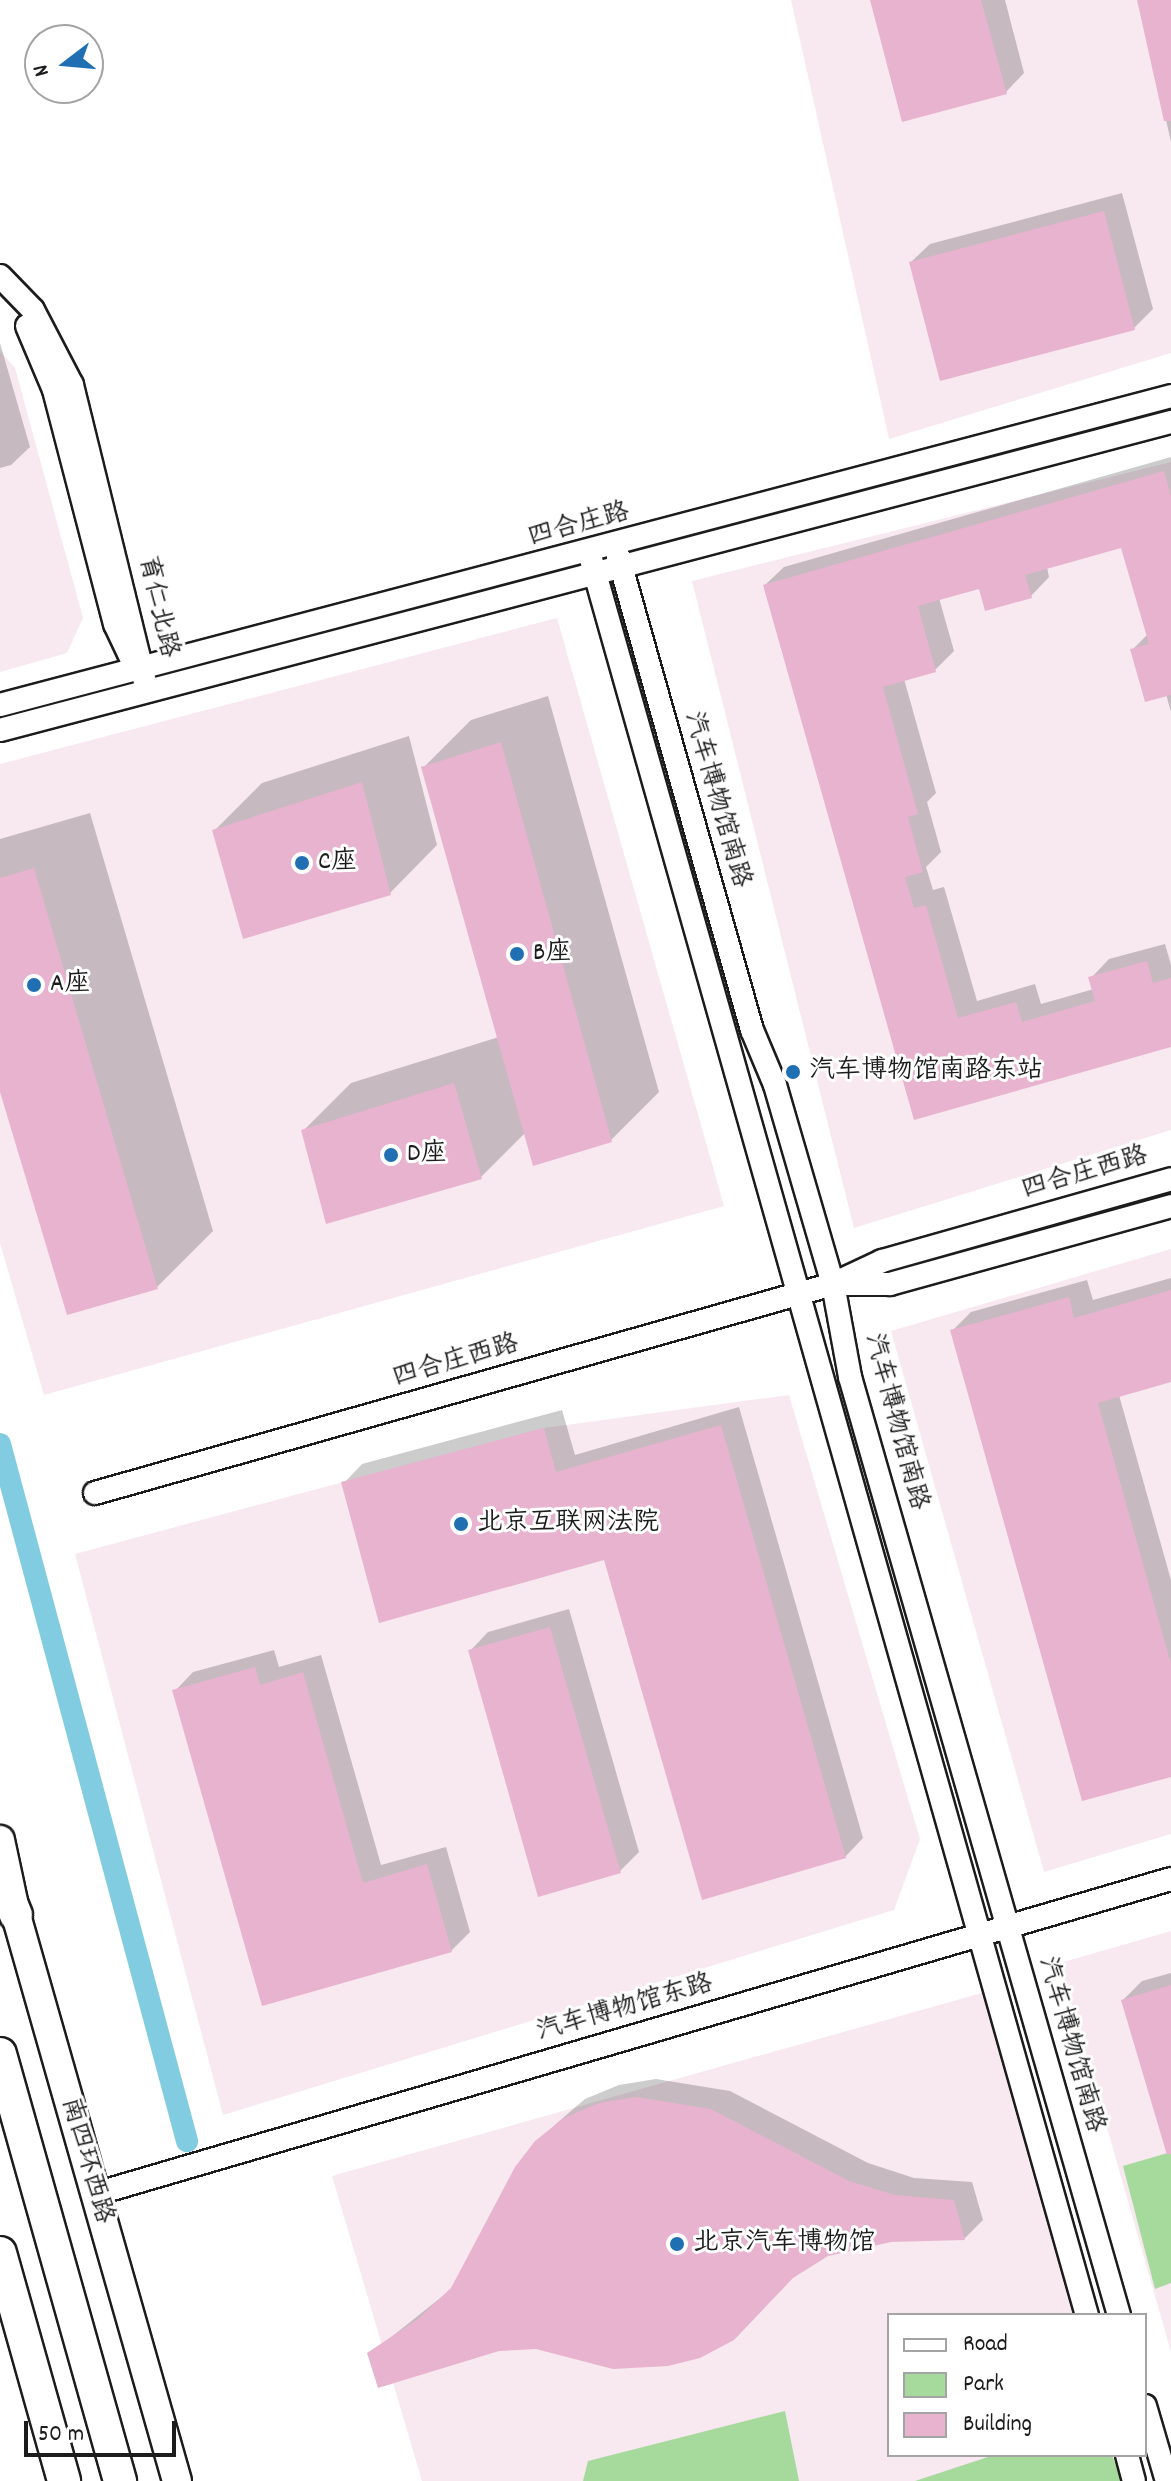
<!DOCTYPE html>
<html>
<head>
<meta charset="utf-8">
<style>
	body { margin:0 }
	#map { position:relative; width:1171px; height:2481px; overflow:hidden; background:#fff; font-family:Dekko,"LXGW WenKai TC",sans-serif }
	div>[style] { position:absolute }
	.built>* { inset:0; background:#f8e8f0 }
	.green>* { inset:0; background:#a5da9c }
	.shadow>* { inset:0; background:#0003 }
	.canal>* { height:22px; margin:-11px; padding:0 11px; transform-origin:11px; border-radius:11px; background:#81cce0 }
	.building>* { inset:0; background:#e8b3ce }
	.roads { filter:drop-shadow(2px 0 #1c1c1c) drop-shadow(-2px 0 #1c1c1c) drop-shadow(0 2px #1c1c1c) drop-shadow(0 -2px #1c1c1c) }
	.minor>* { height:22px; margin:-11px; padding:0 11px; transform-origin:11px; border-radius:11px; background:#fff }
	.major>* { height:28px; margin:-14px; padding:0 14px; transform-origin:14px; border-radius:14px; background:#fff }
	.highway>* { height:32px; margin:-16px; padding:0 16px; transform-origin:16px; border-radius:16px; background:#fff }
	.dots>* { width:22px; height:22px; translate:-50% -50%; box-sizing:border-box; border:4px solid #fff; border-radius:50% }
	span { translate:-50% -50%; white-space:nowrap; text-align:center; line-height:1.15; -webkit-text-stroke:6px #fff; paint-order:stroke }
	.street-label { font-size:26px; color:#1c1c1c }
	.poi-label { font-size:26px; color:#1c1c1c }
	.left { translate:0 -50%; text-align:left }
	.legend { position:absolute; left:887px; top:2313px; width:260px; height:144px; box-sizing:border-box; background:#fff; border:2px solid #a4a4a4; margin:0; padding:10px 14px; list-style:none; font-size:24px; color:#1c1c1c }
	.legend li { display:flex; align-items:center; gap:16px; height:40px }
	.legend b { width:40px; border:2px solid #a4a4a4 }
	.north { position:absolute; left:24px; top:24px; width:80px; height:80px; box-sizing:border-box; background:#fff; border:2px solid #a4a4a4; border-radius:50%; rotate:254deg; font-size:22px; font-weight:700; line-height:32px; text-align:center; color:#1c1c1c }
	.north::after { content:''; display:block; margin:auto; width:28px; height:36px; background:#1f6fb2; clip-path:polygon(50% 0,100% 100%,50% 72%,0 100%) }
	.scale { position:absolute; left:24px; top:2421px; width:152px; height:36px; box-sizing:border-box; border:4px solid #1c1c1c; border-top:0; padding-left:10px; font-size:24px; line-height:28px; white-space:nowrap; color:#1c1c1c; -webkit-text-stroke:6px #fff; paint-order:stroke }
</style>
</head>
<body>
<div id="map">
	<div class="built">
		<i style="clip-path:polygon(791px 0,1171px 0,1171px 353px,889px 439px)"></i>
		<i style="clip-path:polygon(0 351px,15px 368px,83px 618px,67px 653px,0 672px)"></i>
		<i style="clip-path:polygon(1171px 462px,1171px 1130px,854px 1228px,692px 581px)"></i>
		<i style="clip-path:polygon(557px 618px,724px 1206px,44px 1395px,0 1243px,0 764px)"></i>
		<i style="clip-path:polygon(1171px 1249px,1171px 1834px,1044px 1872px,891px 1331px)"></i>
		<i style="clip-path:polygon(789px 1395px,920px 1839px,894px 1910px,223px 2115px,75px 1554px,544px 1428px)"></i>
		<i style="clip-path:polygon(1171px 1931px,1171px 2352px,1060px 1963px)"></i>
		<i style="clip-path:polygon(989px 1991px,1078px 2315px,889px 2315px,889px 2455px,1011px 2455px,915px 2481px,422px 2481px,332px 2176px)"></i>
	</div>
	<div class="green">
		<i style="clip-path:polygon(1171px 2152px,1171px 2283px,1155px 2289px,1123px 2166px)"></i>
		<i style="clip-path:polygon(785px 2411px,799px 2481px,583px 2481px,588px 2461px)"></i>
		<i style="clip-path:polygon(994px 2455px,1112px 2455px,1122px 2481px,915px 2481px)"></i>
	</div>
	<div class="shadow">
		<i style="clip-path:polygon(872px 0,1005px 0,1024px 73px,1006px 92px)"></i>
		<i style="clip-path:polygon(1139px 0,1171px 0,1171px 142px)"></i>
		<i style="clip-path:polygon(1122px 193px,1153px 309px,1134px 328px,911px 262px,930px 244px)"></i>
		<i style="clip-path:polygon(0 343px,30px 447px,11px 465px,0 468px)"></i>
		<i style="clip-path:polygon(1171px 457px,1171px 712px,1166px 694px,1132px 650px,1148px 634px,1123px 546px,1047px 567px,1049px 577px,1031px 596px,980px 586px,939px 598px,954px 651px,935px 670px,904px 679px,936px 793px,927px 802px,941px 852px,926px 867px,933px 890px,944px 887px,977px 1001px,1035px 984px,1041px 1004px,1094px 989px,1091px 978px,1109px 959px,1165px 944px,1171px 965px,1171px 1045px,916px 1117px,765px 585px,784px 567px)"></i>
		<i style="clip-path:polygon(548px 696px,659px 1092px,611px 1140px,526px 1132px,481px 1177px,303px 1131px,351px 1083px,499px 1037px,423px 768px,471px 720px)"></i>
		<i style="clip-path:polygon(409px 736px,437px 845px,390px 893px,214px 831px,262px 783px)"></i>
		<i style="clip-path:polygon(90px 813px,213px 1231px,157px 1287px,0 1085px,0 839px)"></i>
		<i style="clip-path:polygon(1171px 1278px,1171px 1380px,1119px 1395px,1171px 1580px,1171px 1775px,953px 1330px,971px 1312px,1087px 1280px,1093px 1300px)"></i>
		<i style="clip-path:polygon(739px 1407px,863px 1838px,845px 1857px,606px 1557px,344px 1483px,362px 1464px,562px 1410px,575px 1455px)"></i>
		<i style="clip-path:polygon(569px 1609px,639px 1852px,620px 1871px,470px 1651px,488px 1632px)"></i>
		<i style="clip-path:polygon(274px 1650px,279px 1667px,321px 1655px,381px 1865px,446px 1847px,470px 1932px,451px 1951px,264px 2004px,175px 1691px,193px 1672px)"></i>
		<i style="clip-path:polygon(1171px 1973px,1171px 2124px,1123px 2000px,1142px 1981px)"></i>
		<i style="clip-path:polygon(656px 2079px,730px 2091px,868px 2163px,914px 2178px,972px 2182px,983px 2220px,965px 2238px,891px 2240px,827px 2254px,537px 2347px,370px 2354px,454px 2287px,537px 2142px,557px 2123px,585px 2099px,619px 2085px)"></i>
	</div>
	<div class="canal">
		<i style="left:0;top:1444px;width:722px;rotate:74.98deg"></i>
	</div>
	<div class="building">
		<i style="clip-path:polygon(870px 0,981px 0,1007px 94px,902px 122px)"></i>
		<i style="clip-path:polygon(1137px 0,1171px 0,1171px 121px,1164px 121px)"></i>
		<i style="clip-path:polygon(1104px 211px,1135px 330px,940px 381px,909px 262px)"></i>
		<i style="clip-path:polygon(1164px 471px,1171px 497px,1171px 695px,1145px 702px,1130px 649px,1149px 644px,1121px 548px,1025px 575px,1032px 598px,985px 611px,979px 589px,918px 606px,936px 672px,883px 687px,918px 814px,908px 817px,923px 872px,905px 877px,914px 908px,926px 905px,958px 1018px,1016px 1002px,1022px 1022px,1095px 1001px,1088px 977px,1147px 961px,1153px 983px,1171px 978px,1171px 1047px,914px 1120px,763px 585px)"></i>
		<i style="clip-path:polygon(501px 742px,612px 1142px,533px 1166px,421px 767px)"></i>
		<i style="clip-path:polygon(362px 782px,391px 895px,243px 939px,212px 830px)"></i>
		<i style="clip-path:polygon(34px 868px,158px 1289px,67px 1315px,0 1092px,0 878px)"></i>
		<i style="clip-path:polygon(454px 1083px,482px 1179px,326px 1224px,301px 1130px)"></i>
		<i style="clip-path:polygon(1171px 1290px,1171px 1382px,1098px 1403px,1171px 1664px,1171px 1777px,1082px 1801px,950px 1330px,1069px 1297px,1074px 1318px)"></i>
		<i style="clip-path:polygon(721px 1425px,846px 1858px,702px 1900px,604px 1560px,379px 1623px,341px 1482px,544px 1428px,556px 1472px)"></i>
		<i style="clip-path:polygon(550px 1627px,621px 1873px,538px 1897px,468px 1650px)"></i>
		<i style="clip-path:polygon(255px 1667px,260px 1685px,303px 1672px,363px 1883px,427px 1864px,452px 1952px,262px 2006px,172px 1690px)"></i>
		<i style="clip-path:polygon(1171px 1985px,1171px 2154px,1167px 2155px,1121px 2000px)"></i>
		<i style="clip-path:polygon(636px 2097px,711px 2109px,849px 2181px,895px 2195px,954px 2200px,965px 2240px,891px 2242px,828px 2256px,793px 2278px,734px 2340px,700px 2358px,668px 2366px,613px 2369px,536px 2349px,499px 2351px,378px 2388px,367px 2353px,418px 2319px,451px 2288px,515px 2167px,535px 2141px,564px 2118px,599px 2103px)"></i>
	</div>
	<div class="roads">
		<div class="minor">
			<i style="left:0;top:276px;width:47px;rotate:45.9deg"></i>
			<i style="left:33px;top:310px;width:85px;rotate:62.5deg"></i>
			<i style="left:72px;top:385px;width:303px;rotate:76.2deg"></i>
			<i style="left:27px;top:326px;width:69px;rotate:67.1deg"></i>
			<i style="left:54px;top:390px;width:242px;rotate:75.4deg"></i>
			<i style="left:115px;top:624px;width:42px;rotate:64.7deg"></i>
			<i style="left:615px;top:545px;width:504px;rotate:74.23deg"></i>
			<i style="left:752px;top:1030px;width:60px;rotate:67.3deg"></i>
			<i style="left:775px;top:1085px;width:207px;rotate:73.8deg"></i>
			<i style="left:833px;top:1284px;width:95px;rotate:79.6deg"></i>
			<i style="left:850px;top:1377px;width:976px;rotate:74deg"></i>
			<i style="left:589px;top:552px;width:1832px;rotate:74.23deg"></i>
			<i style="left:0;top:705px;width:1211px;rotate:-14.78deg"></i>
			<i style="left:0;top:730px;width:1211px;rotate:-14.74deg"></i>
			<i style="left:838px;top:1284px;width:52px"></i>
			<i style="left:890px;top:1284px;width:292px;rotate:-15.5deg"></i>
			<i style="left:95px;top:1493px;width:767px;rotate:-15.81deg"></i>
			<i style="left:833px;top:1284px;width:54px;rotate:-25.1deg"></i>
			<i style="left:882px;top:1261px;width:300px;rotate:-15.8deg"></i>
			<i style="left:95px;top:2194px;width:1121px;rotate:-16.32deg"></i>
			<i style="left:1145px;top:2406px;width:78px;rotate:73.7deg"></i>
			<i style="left:1127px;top:2455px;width:27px;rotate:75deg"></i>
		</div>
		<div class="major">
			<i style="left:0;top:1840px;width:77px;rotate:78deg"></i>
			<i style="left:16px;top:1915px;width:588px;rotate:74.12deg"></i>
		</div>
		<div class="highway">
			<i style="left:0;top:1876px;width:42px;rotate:67.7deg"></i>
			<i style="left:0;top:2054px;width:444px;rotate:74.3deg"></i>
			<i style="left:0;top:2253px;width:237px;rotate:74.3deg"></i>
		</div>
	</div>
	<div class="dots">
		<i style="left:302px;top:863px;background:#1f6fb2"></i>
		<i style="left:517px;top:954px;background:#1f6fb2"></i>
		<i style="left:34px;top:985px;background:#1f6fb2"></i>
		<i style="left:793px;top:1072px;background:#1f6fb2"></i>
		<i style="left:391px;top:1155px;background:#1f6fb2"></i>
		<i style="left:461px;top:1524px;background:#1f6fb2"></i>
		<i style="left:677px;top:2244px;background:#1f6fb2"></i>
	</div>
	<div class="street-label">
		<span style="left:579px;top:526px;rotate:-15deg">四合庄路</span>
		<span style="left:157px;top:607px;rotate:77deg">育仁北路</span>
		<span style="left:716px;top:800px;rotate:74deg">汽车博物馆南路</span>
		<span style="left:1085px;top:1174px;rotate:-16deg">四合庄西路</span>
		<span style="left:456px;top:1362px;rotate:-16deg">四合庄西路</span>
		<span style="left:895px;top:1422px;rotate:75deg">汽车博物馆南路</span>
		<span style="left:625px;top:2009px;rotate:-16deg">汽车博物馆东路</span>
		<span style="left:1070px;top:2045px;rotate:74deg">汽车博物馆南路</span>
		<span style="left:86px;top:2161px;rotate:74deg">南四环西路</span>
	</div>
	<div class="poi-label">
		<span class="left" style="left:318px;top:863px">C座</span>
		<span class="left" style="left:533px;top:954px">B座</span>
		<span class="left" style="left:50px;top:985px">A座</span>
		<span class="left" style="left:809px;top:1072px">汽车博物馆南路东站</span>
		<span class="left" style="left:407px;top:1155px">D座</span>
		<span class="left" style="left:477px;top:1524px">北京互联网法院</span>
		<span class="left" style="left:693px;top:2244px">北京汽车博物馆</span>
	</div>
	<ul class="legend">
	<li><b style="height:10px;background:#fff"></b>Road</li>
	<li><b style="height:22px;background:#a5da9c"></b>Park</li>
	<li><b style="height:22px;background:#e8b3ce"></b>Building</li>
	</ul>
	<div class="north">N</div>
	<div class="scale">50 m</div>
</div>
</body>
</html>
